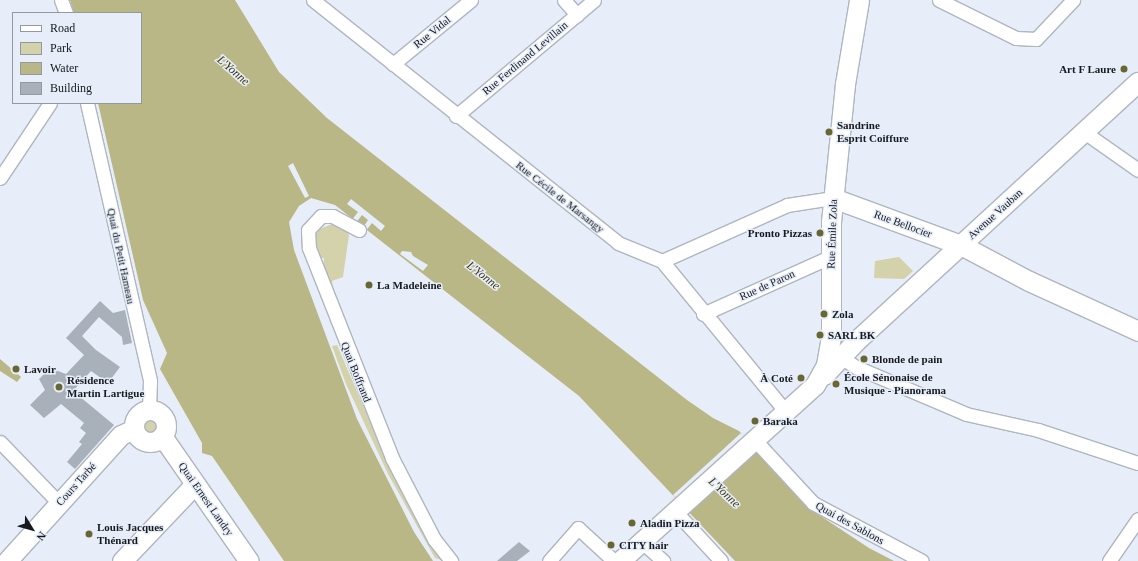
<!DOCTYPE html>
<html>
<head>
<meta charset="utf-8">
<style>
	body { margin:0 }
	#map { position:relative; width:1138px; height:561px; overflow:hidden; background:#e7eef9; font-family:Georgia,serif }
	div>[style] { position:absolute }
	.green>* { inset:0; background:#d3d2aa }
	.round { border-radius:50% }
	.water>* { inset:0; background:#b9b785 }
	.pier>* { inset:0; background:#e7eef9 }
	.building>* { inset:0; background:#a8b0b9 }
	.roads { filter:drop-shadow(1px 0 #afb6c0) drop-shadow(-1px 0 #afb6c0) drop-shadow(0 1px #afb6c0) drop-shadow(0 -1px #afb6c0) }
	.street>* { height:13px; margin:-6.5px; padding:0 6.5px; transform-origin:6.5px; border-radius:6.5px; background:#fff }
	.secondary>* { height:19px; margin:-9.5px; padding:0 9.5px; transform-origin:9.5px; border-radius:9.5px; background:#fff }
	.secondary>.ring { margin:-9.5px; padding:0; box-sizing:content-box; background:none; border:19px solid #fff; border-radius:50% }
	.dots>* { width:11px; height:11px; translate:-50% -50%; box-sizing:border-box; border:2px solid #e7eef9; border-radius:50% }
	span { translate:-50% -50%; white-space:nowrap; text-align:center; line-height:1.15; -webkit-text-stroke:3px #e7eef9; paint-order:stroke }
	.street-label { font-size:11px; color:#16191d }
	.poi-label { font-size:11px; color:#16191d; font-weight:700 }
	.right { translate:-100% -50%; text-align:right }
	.left { translate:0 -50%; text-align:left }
	.water-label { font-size:12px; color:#39360e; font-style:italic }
	.legend { position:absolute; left:12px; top:12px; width:130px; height:92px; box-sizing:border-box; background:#e7eef9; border:1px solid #9399a1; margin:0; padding:5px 7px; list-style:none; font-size:12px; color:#16191d }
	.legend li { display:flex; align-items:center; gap:8px; height:20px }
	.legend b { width:20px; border:1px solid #9399a1 }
	.north { position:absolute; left:12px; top:509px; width:40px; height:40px; -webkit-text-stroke:3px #e7eef9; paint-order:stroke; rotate:127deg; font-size:11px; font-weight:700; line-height:16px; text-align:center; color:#16191d }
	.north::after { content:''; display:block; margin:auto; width:14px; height:18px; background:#16191d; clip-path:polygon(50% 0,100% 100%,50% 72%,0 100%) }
</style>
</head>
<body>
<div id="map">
	<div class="green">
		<i style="clip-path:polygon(332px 224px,345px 229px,349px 235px,343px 277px,332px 281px,335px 299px,320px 265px,324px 263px,324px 258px,317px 258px,313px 238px,320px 229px)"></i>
		<i style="clip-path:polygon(899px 257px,913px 271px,904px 279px,874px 278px,875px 261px)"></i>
		<i style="clip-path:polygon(337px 345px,387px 461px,444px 561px,435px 558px,388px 474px,346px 384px,332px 346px)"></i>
		<i class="round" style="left:141px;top:418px;width:16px;height:16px"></i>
	</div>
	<div class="water">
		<i style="clip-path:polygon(70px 0,235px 0,279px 72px,327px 118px,687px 400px,713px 418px,739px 431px,813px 511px,869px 548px,894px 561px,735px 561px,579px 396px,335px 205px,311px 198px,299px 206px,289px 222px,294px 250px,357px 419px,414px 532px,433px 561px,284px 561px,212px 456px,202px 453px,202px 443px,160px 369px,167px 353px,143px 300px,98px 103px,141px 103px,141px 13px,74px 13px)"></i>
		<i style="clip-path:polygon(0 359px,21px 377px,17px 382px,0 371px)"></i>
	</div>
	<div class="pier">
		<i style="clip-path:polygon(293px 163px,309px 196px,305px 198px,288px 166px)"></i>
		<i style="clip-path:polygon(351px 199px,385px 226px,381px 231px,372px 223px,365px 232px,362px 229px,368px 220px,362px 215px,355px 224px,351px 221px,358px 212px,347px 204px)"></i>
		<i style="clip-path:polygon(402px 251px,411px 252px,413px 256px,428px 265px,423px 271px,400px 254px)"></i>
		<i style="clip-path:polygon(741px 433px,757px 449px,688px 512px,673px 495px)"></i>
	</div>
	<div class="building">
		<i style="clip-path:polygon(100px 301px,113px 313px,125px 310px,132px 343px,123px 345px,122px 337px,99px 317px,82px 336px,96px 350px,120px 367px,108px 383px,91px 371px,73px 391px,114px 425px,75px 469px,67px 462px,82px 444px,79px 442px,86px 433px,80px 428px,84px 423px,61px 404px,44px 418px,30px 405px,45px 390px,39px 379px,50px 368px,66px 374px,84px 355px,66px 338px)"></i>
		<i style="clip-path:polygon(519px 542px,530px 551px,517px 561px,497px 561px)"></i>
	</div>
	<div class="roads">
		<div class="street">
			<i style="left:61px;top:0;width:14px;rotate:69deg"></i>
			<i style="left:313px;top:0;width:390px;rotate:38.5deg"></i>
			<i style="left:618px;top:243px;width:48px;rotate:22.2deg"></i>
			<i style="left:662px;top:261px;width:194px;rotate:50.6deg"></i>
			<i style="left:564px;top:0;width:20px;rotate:49deg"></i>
			<i style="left:939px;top:0;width:86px;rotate:26.3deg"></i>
			<i style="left:1016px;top:38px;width:20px;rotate:3deg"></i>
			<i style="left:1036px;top:39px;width:54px;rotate:-46.5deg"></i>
			<i style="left:393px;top:64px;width:101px;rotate:-39.4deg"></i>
			<i style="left:87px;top:103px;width:285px;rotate:77.2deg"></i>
			<i style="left:150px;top:381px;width:29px;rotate:92deg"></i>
			<i style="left:456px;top:116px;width:180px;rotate:-40deg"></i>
			<i style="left:1084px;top:132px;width:66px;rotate:35.1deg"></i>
			<i style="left:0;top:178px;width:90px;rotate:-56.3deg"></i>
			<i style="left:359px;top:230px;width:30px;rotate:-152deg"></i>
			<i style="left:333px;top:216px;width:12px;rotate:180deg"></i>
			<i style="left:321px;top:216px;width:19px;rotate:133deg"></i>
			<i style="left:308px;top:230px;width:18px;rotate:87deg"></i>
			<i style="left:309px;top:248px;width:226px;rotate:68.4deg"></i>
			<i style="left:392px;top:458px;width:91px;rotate:62.6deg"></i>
			<i style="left:434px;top:539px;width:28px;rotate:52deg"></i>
			<i style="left:662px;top:261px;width:137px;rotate:-24.1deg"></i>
			<i style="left:787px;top:205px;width:47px;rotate:-8.7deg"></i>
			<i style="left:703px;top:314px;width:139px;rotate:-24.2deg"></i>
			<i style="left:842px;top:358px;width:17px;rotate:33deg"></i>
			<i style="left:856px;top:367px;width:120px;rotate:23.1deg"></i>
			<i style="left:966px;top:414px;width:74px;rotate:12.5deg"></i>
			<i style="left:1038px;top:430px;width:105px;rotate:18.3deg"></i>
			<i style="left:753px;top:438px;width:88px;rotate:47.3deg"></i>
			<i style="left:813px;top:503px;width:123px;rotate:28deg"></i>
			<i style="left:0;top:442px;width:85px;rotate:46deg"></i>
			<i style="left:674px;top:510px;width:69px;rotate:47.3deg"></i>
			<i style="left:641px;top:541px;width:30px;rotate:42deg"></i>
			<i style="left:549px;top:561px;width:44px;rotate:-48.7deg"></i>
			<i style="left:578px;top:528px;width:49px;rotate:42.5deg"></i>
			<i style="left:1109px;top:561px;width:51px;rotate:-55.4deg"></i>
		</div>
		<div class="secondary">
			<i style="left:833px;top:198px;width:136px;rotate:20.2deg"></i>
			<i style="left:961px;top:245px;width:77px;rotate:27.9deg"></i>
			<i style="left:1029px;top:281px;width:120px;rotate:24.6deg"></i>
			<i style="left:824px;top:375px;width:47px;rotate:-46.7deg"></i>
			<i style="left:856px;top:341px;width:383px;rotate:-42.6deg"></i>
			<i class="ring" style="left:134px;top:410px;width:13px;height:13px"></i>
			<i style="left:162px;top:436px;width:152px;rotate:55.2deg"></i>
			<i style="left:7px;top:561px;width:170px;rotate:-47.9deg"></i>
			<i style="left:121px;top:435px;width:14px;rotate:-25deg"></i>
			<i style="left:122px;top:561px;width:106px;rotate:-46.5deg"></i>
			<i style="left:620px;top:561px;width:263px;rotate:-42.1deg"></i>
			<i style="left:815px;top:385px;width:23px;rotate:-61deg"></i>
			<i style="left:826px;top:365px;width:28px;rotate:-80deg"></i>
			<i style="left:831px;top:337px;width:115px;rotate:-90deg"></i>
			<i style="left:831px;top:222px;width:139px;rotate:-84.2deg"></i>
			<i style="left:845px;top:84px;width:85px;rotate:-80.5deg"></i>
		</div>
	</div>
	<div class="dots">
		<i style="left:1124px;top:69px;background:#686632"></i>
		<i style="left:829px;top:132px;background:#686632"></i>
		<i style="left:820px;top:233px;background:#686632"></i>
		<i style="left:369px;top:285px;background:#686632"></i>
		<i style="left:824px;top:314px;background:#686632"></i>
		<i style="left:820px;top:335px;background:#686632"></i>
		<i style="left:864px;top:359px;background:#686632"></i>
		<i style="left:16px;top:369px;background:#686632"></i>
		<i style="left:801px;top:378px;background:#686632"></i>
		<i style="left:836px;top:384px;background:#686632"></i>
		<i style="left:59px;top:387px;background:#686632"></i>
		<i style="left:755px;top:421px;background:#686632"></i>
		<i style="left:632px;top:523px;background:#686632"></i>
		<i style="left:89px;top:534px;background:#686632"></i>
		<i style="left:611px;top:545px;background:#686632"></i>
	</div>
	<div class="street-label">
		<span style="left:432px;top:32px;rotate:-39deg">Rue Vidal</span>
		<span style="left:525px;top:58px;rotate:-40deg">Rue Ferdinand Levillain</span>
		<span style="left:560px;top:197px;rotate:38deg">Rue Cécile de Marsangy</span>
		<span style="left:995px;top:214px;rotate:-42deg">Avenue Vauban</span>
		<span style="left:903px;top:224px;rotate:20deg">Rue Bellocier</span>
		<span style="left:832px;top:234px;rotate:-88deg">Rue Émile Zola</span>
		<span style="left:121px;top:256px;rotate:78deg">Quai du Petit Hameau</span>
		<span style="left:767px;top:285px;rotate:-24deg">Rue de Paron</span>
		<span style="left:356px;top:372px;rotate:68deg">Quai Boffrand</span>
		<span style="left:76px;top:484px;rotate:-48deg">Cours Tarbé</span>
		<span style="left:206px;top:499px;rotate:55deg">Quai Ernest Landry</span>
		<span style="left:850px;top:523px;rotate:29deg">Quai des Sablons</span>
	</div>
	<div class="poi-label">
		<span class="right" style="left:1116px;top:69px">Art F Laure</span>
		<span class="left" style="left:837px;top:132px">Sandrine<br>Esprit Coiffure</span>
		<span class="right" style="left:812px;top:233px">Pronto Pizzas</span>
		<span class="left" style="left:377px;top:285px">La Madeleine</span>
		<span class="left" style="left:832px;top:314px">Zola</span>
		<span class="left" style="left:828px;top:335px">SARL BK</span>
		<span class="left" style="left:872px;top:359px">Blonde de pain</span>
		<span class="left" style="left:24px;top:369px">Lavoir</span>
		<span class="right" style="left:793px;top:378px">À Coté</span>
		<span class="left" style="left:844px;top:384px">École Sénonaise de<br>Musique - Pianorama</span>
		<span class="left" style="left:67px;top:387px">Résidence<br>Martin Lartigue</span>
		<span class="left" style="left:763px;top:421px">Baraka</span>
		<span class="left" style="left:640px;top:523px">Aladin Pizza</span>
		<span class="left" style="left:97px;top:534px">Louis Jacques<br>Thénard</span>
		<span class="left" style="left:619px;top:545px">CITY hair</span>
	</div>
	<div class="water-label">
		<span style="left:233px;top:71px;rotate:41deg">L'Yonne</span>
		<span style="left:483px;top:276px;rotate:38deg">L'Yonne</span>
		<span style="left:724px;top:493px;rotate:43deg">L'Yonne</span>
	</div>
	<ul class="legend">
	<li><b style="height:5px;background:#fff"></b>Road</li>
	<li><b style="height:11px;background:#d3d2aa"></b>Park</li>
	<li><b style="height:11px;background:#b9b785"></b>Water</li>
	<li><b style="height:11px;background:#a8b0b9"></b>Building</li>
	</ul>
	<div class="north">N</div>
</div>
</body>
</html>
